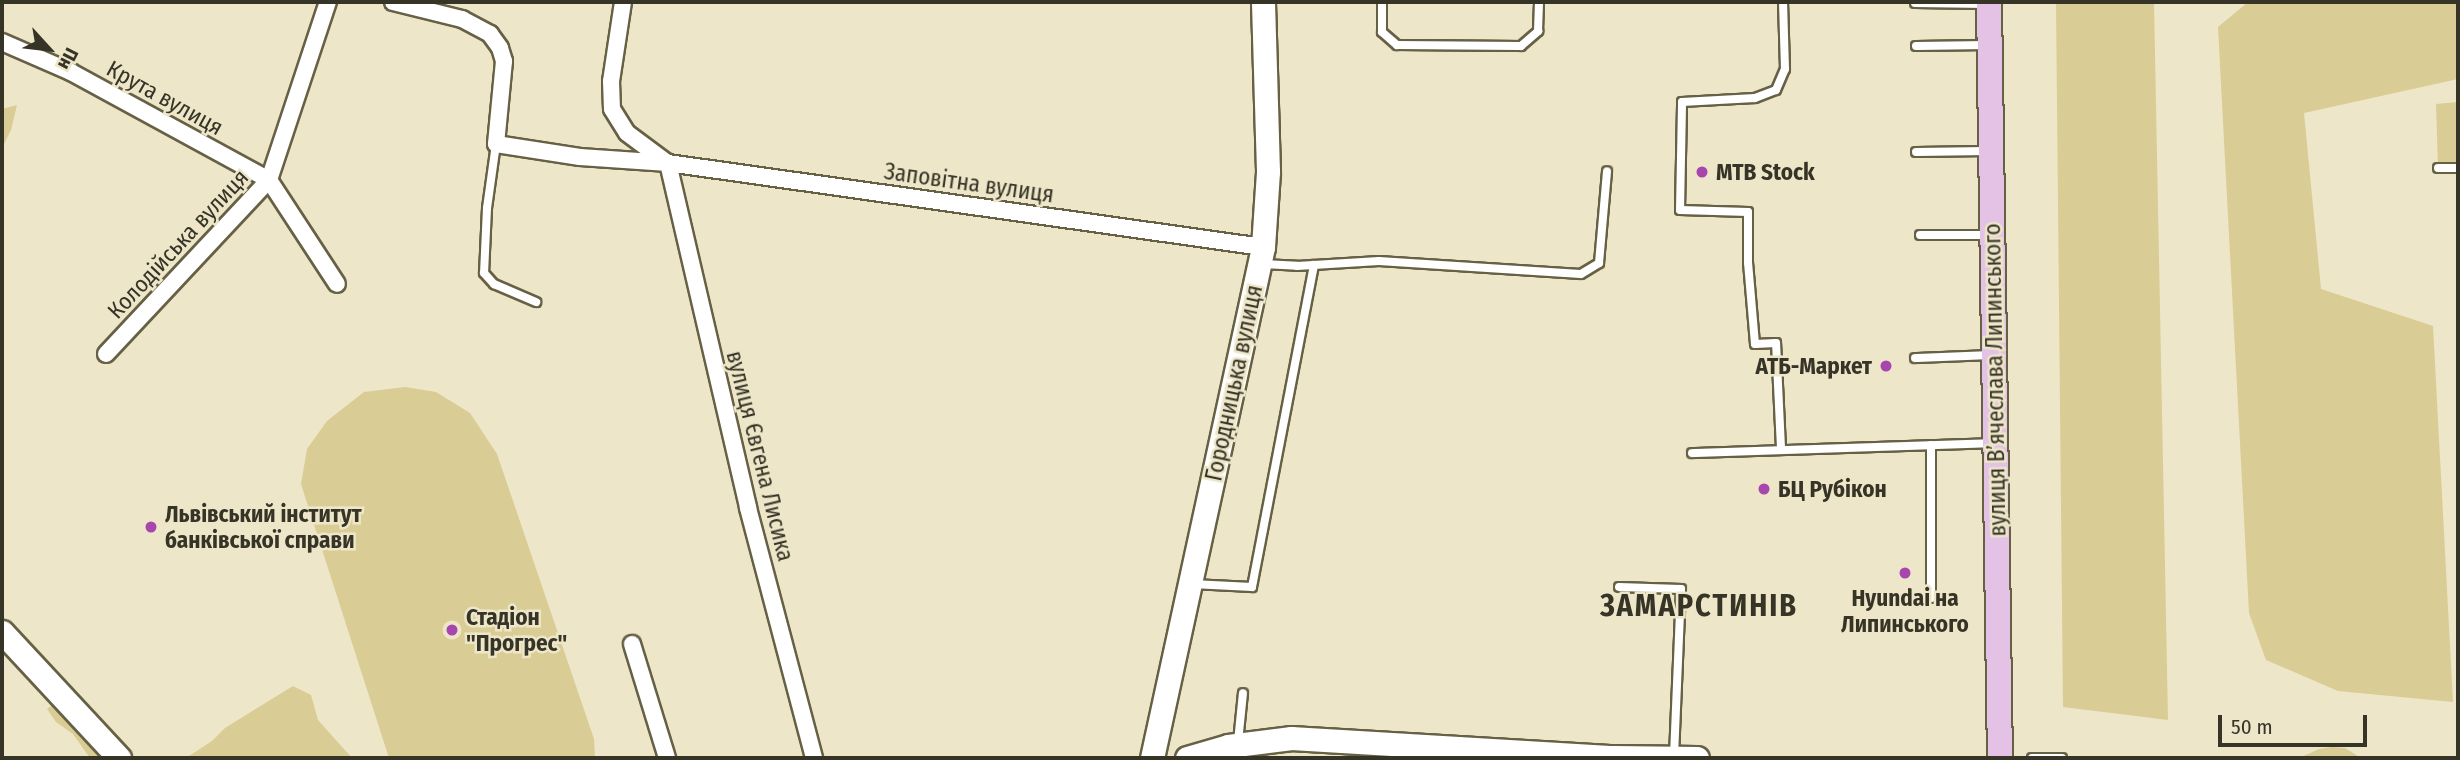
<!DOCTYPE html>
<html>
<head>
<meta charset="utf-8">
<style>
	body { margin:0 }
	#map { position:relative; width:2460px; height:760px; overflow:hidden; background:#ede6c8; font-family:"Fira Sans Condensed",sans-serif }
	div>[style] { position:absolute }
	.green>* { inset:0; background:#d9cc94 }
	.roads { filter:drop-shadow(2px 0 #666045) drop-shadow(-2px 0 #666045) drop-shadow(0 2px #666045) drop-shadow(0 -2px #666045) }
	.lane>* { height:8px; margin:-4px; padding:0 4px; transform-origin:4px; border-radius:4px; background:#fff }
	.street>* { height:16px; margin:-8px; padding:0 8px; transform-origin:8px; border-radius:8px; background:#fff }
	.secondary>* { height:23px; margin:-11.5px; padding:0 11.5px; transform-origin:11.5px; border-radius:11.5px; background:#fff }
	.primary>* { height:24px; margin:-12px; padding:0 12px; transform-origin:12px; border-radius:12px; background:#e3c2e5 }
	.dots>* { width:19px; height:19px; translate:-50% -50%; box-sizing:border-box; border:4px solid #ede6c8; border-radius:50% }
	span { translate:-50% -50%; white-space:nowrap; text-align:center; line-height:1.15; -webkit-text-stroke:5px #ede6c8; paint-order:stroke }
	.street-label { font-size:23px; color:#363327 }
	.poi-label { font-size:23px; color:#363327; font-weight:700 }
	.left { translate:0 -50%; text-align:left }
	.right { translate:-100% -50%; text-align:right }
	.district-label { font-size:30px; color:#363327; font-weight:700; letter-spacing:2px }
	.frame { position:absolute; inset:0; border:4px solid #363327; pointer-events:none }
	.north { position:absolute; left:14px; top:14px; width:70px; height:70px; -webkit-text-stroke:5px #ede6c8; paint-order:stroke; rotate:117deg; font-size:19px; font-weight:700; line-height:28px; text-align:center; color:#363327 }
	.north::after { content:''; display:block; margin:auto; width:24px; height:32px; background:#363327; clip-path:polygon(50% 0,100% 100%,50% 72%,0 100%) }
	.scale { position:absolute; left:2218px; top:715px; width:149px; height:32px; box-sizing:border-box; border:4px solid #363327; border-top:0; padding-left:9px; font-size:21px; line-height:24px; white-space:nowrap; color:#363327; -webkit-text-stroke:5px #ede6c8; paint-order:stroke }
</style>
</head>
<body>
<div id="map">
	<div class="green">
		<i style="clip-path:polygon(2056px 2px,2154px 2px,2168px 720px,2063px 707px)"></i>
		<i style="clip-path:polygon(2248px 2px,2458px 2px,2458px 79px,2304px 113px,2321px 289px,2433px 326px,2453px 702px,2338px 691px,2266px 660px,2249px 613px,2218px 27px)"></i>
		<i style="clip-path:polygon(2458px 102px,2458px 166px,2438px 168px,2436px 104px)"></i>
		<i style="clip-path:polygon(17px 105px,11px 130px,2px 148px,2px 109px)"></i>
		<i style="clip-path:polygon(405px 387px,436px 392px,470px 413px,497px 454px,594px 739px,595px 758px,389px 758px,301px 484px,307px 449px,327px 421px,364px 392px)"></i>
		<i style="clip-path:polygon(293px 686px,311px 695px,318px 720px,352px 758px,186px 758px,212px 741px,225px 728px)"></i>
		<i style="clip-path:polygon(59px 700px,117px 758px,90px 758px,73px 734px,56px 722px,47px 709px)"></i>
		<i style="clip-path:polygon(2332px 747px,2345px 748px,2361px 758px,2299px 758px,2319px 749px)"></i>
	</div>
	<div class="roads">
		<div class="lane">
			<i style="left:1382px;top:2px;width:30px;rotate:90deg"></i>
			<i style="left:1382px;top:32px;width:20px;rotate:41deg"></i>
			<i style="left:1397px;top:45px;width:124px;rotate:0.5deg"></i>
			<i style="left:1521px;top:46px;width:23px;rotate:-41deg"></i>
			<i style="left:1538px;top:31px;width:29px;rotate:-88deg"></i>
			<i style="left:1915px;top:3px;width:71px;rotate:0.8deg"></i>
			<i style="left:1916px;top:46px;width:71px;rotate:-0.8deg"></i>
			<i style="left:496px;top:144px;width:65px;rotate:98deg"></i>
			<i style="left:487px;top:208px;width:65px;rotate:92.6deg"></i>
			<i style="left:484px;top:273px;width:15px;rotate:48deg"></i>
			<i style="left:494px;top:284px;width:46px;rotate:23.2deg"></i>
			<i style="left:1916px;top:152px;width:72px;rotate:-0.8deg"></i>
			<i style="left:2438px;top:168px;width:20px"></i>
			<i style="left:1920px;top:235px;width:69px"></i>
			<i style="left:1263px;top:264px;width:34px;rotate:3deg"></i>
			<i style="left:1297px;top:266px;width:82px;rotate:-3.5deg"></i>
			<i style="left:1379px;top:261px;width:202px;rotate:3.7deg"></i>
			<i style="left:1581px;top:274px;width:21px;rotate:-31deg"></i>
			<i style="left:1599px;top:263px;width:92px;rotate:-85deg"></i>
			<i style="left:1915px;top:358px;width:78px;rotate:-2.2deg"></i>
			<i style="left:1781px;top:448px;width:105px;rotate:-92.7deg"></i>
			<i style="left:1776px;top:343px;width:21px;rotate:177deg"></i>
			<i style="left:1755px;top:344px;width:81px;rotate:-94.9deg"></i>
			<i style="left:1748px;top:263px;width:51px;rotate:-90deg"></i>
			<i style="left:1748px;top:212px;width:68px;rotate:-178.3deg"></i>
			<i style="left:1680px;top:210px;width:108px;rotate:-88.9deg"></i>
			<i style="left:1682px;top:102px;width:73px;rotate:-3.1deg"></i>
			<i style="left:1755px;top:98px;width:22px;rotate:-21deg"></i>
			<i style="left:1776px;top:90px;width:23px;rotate:-67deg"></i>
			<i style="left:1785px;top:69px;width:67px;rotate:-91.7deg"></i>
			<i style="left:1692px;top:453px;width:301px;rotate:-1.9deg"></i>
			<i style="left:1192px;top:584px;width:60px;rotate:2.9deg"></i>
			<i style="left:1252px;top:587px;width:328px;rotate:-79.1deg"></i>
			<i style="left:1619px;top:587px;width:62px;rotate:1.8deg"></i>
			<i style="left:1681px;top:589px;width:166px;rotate:92.4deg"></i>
			<i style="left:1931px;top:598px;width:153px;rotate:-90deg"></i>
			<i style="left:1238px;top:742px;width:49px;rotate:-84.2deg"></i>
			<i style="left:2032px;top:758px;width:30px"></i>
		</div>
		<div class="street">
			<i style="left:393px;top:2px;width:71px;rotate:13.8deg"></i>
			<i style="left:462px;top:19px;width:32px;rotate:28deg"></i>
			<i style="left:490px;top:34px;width:17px;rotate:54deg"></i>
			<i style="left:500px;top:48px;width:14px;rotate:73deg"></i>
			<i style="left:504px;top:61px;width:83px;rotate:95.5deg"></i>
			<i style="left:496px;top:144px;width:85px;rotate:8.8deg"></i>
			<i style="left:580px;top:157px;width:88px;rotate:3.9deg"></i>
			<i style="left:668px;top:163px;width:601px;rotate:8.04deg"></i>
			<i style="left:623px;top:2px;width:80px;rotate:98.6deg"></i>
			<i style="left:611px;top:81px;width:28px;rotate:88deg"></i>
			<i style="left:612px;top:109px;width:28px;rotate:58deg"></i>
			<i style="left:627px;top:133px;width:49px;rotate:36.6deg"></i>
			<i style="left:2px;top:42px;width:75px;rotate:23.5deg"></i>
			<i style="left:71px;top:72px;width:226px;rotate:28.6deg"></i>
			<i style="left:269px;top:180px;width:124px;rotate:56.8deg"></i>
			<i style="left:668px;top:163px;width:354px;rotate:76.9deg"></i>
			<i style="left:748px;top:508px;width:259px;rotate:75.2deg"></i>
			<i style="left:106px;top:354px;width:238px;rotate:-46.9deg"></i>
			<i style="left:269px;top:180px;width:188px;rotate:-71.7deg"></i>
			<i style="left:632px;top:644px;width:119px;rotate:72.9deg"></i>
		</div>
		<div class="secondary">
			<i style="left:2px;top:632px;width:172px;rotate:47.1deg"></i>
			<i style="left:1152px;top:758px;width:523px;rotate:-77.74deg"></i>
			<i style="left:1263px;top:247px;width:76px;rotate:-86.2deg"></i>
			<i style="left:1268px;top:171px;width:169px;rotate:-91.7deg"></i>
			<i style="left:1187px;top:758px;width:43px;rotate:-16.3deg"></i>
			<i style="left:1228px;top:746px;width:64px;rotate:-7.2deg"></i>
			<i style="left:1291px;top:738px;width:323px;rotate:3.4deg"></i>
			<i style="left:1613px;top:757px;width:84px;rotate:0.7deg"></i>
		</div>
		<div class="primary">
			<i style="left:1989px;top:2px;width:756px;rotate:89.17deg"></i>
		</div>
	</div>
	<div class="dots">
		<i style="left:1702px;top:172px;background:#a747ae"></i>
		<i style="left:1886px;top:366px;background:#a747ae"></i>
		<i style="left:1764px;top:489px;background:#a747ae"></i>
		<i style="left:151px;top:527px;background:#a747ae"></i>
		<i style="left:1905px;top:573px;background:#a747ae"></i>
		<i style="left:452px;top:630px;background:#a747ae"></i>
	</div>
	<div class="street-label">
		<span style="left:165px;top:98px;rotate:29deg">Крута вулиця</span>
		<span style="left:969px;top:183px;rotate:8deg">Заповітна вулиця</span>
		<span style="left:178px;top:244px;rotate:-47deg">Колодійська вулиця</span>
		<span style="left:1995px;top:380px;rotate:-91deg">вулиця Вʼячеслава Липинського</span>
		<span style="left:1234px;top:383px;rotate:-78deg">Городницька вулиця</span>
		<span style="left:760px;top:456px;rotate:76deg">вулиця Євгена Лисика</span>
	</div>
	<div class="poi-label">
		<span class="left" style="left:1716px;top:172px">MTB Stock</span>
		<span class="right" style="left:1872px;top:366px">АТБ-Маркет</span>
		<span class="left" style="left:1778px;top:489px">БЦ Рубікон</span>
		<span class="left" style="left:165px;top:527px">Львівський інститут<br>банківської справи</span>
		<span style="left:1905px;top:611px">Hyundai на<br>Липинського</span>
		<span class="left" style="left:466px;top:630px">Стадіон<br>"Прогрес"</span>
	</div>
	<div class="district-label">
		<span style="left:1699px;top:606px">ЗАМАРСТИНІВ</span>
	</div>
	<div class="frame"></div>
	<div class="north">Пн</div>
	<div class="scale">50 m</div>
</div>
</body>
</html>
